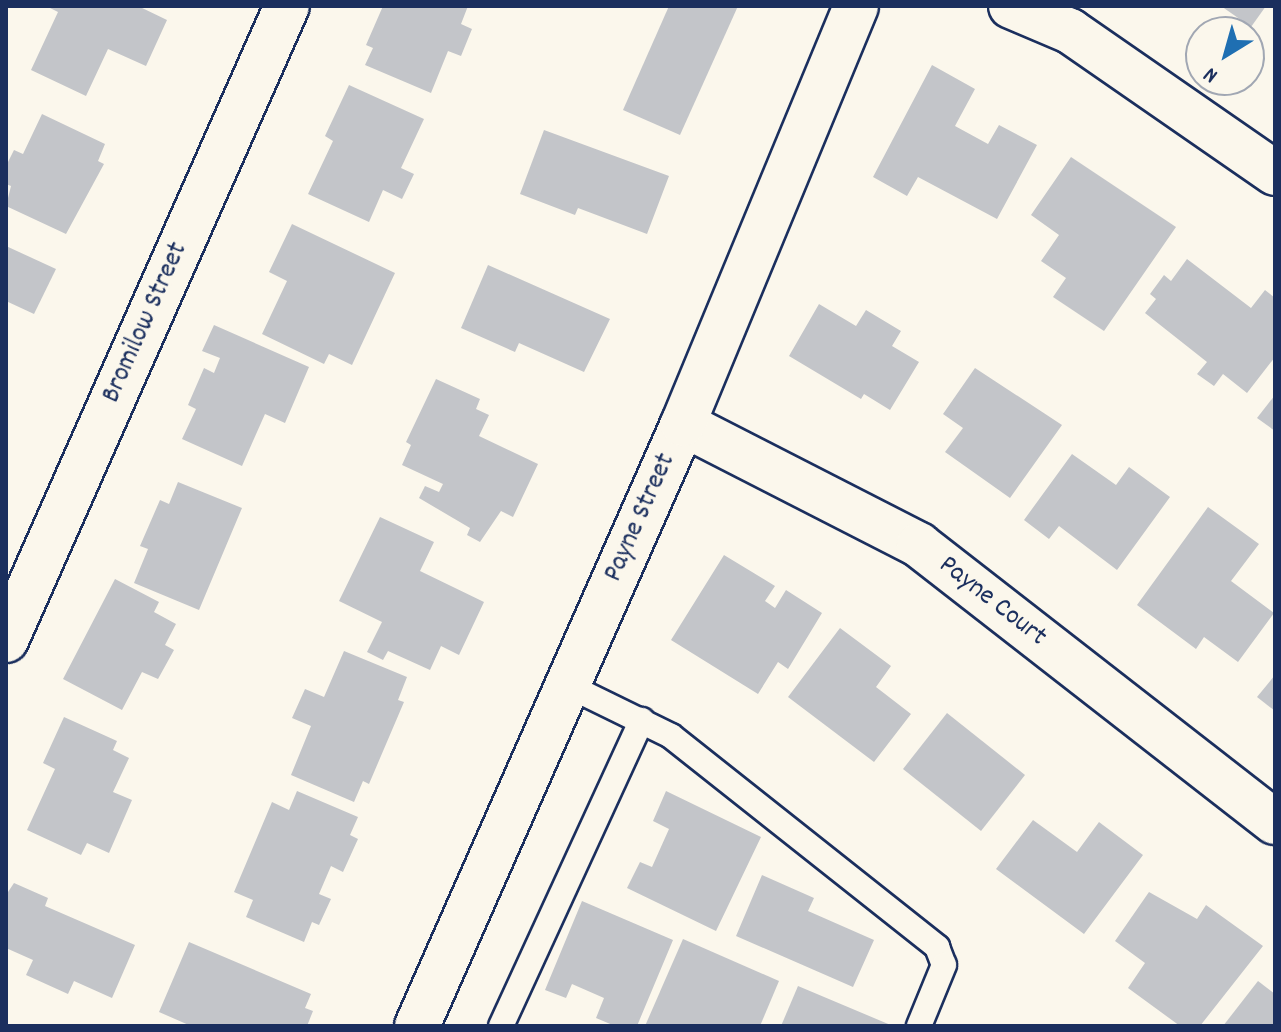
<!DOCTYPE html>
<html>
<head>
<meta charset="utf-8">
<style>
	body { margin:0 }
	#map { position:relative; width:1281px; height:1032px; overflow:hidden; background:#fbf7ec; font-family:Dekko,sans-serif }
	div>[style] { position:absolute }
	.building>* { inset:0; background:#c3c5c9 }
	.roads { filter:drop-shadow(2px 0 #1b2f5e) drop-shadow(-2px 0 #1b2f5e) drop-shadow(0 2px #1b2f5e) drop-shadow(0 -2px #1b2f5e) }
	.service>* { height:24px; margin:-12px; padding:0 12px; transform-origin:12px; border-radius:12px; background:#fbf7ec }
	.minor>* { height:44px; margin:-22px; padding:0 22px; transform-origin:22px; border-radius:22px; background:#fbf7ec }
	span { translate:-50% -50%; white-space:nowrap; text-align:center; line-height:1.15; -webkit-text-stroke:6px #fbf7ec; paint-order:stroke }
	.street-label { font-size:28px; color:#1b2f5e }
	.frame { position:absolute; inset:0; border:8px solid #1b2f5e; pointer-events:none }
	.north { position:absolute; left:1185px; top:16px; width:80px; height:80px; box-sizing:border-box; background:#fbf7ec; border:2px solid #a1a7b3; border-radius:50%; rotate:217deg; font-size:22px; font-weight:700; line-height:32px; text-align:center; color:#1b2f5e }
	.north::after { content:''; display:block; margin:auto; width:28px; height:36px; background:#1f6fb2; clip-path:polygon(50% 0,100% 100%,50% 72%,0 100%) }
</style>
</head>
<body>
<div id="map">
	<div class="building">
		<i style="clip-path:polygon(46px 6px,138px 6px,167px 20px,146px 66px,108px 49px,86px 96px,31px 70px,58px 12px)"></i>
		<i style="clip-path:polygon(383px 6px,468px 6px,461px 24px,472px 29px,461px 56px,448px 51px,431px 93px,365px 65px,373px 48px,366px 45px)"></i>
		<i style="clip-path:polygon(669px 6px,738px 6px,680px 135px,623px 110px)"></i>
		<i style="clip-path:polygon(1221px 6px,1266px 6px,1251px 27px)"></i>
		<i style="clip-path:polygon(932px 65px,975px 89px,955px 126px,988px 144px,999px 125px,1037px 145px,997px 219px,918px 177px,907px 196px,873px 177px)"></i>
		<i style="clip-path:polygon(349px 85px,424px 119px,401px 168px,414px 174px,402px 199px,383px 190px,369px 222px,308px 194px,333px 141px,325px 136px)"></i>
		<i style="clip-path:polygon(42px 114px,105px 144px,98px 161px,104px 164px,66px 234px,6px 206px,11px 186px,6px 184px,6px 166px,14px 150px,23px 154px)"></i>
		<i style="clip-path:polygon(544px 130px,669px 176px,647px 234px,578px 208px,575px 215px,520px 194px)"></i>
		<i style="clip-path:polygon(1071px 157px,1176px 227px,1104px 331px,1053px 297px,1066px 278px,1041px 261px,1059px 235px,1031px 215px)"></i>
		<i style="clip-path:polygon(292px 224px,395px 273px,352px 365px,329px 354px,324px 364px,262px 334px,287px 281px,269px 272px)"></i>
		<i style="clip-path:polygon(6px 246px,56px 269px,34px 314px,6px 301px)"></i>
		<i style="clip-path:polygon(1187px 259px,1251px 308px,1265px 290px,1275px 298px,1275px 357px,1247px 393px,1223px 374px,1214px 386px,1197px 374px,1207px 362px,1145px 313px,1156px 299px,1150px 294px,1164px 275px,1171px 281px)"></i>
		<i style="clip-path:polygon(488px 265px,610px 319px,584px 372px,519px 343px,515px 352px,461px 328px)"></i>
		<i style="clip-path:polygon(819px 304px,856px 326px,866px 310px,901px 331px,892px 346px,919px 362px,890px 410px,864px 394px,861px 399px,789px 356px)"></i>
		<i style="clip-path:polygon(214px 325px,309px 367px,285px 423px,265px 414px,242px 466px,182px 439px,196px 409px,188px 405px,204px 368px,214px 373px,220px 358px,202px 351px)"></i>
		<i style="clip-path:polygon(975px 368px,1062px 425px,1010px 498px,945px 452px,963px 428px,943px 414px)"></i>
		<i style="clip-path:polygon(436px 379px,480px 399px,476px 409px,489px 415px,479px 436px,538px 464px,513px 517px,501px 511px,480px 542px,467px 535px,470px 528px,419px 498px,425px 486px,439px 492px,443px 484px,402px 465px,411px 445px,406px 442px)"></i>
		<i style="clip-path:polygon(1275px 395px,1275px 431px,1257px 418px)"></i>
		<i style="clip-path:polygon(1072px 454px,1116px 485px,1129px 467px,1170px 497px,1117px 570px,1059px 526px,1049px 539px,1024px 520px)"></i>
		<i style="clip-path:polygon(178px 482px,242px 508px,199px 610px,134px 583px,148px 549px,140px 546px,160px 500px,169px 504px)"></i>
		<i style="clip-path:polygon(1208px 507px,1259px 544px,1231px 581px,1274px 613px,1238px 662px,1204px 637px,1196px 649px,1137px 605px)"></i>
		<i style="clip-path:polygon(380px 517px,434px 542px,420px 571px,484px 602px,459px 655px,441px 646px,430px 670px,388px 651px,383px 660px,367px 652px,382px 622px,339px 601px)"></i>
		<i style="clip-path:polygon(724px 555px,775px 586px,765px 601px,775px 608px,786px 590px,822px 613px,788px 669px,778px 662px,758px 694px,671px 640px)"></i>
		<i style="clip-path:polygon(115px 579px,159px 602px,154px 612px,176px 624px,165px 645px,174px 650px,158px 679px,142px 672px,122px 710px,63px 679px)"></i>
		<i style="clip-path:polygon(840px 628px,891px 666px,876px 687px,911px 714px,874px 762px,788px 697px)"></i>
		<i style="clip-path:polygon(344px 651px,407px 677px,398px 700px,404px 702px,369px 784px,363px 781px,354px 802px,291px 775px,311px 726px,292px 718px,305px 689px,324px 697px)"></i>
		<i style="clip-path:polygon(1275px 675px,1275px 711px,1257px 697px)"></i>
		<i style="clip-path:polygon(947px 713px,1025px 775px,981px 831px,903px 769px)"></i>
		<i style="clip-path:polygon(64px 717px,117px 741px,113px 750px,129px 758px,113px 792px,132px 800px,109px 853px,87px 843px,81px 855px,27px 830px,55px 769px,43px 763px)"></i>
		<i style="clip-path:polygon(297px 791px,358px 817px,350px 835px,358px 839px,343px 872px,331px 866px,319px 894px,331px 899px,319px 925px,312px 922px,304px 942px,246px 917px,253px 900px,234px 892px,272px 802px,289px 810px)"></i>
		<i style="clip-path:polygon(666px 791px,761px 837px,716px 931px,627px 888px,640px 862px,652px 867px,669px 829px,653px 821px)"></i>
		<i style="clip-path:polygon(1033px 820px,1077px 852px,1099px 822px,1143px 855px,1084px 934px,996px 869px)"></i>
		<i style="clip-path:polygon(762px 875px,814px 898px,808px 911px,874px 940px,853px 987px,736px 936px)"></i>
		<i style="clip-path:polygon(14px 883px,48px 898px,45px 906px,135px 945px,112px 998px,74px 981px,68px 994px,26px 975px,33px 960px,6px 948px,6px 895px)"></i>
		<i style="clip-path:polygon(1149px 892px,1197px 919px,1206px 905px,1263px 946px,1200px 1026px,1180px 1026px,1128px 988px,1145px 963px,1115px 941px)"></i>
		<i style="clip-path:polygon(582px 901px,673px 940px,637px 1026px,615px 1026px,596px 1018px,604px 998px,572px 984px,566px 998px,545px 990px)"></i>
		<i style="clip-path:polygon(683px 939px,779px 981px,760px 1026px,645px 1026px)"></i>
		<i style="clip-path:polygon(189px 942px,311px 994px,305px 1008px,313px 1011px,307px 1026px,191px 1026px,159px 1012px)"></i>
		<i style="clip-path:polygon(1258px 981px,1275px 994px,1275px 1026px,1223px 1026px)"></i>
		<i style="clip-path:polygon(798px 986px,893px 1026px,781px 1026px)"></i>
	</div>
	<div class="roads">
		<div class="service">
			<i style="left:567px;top:685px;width:116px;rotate:26.1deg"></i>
			<i style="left:671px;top:736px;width:340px;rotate:38.4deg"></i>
			<i style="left:937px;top:947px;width:19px;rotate:69deg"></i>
			<i style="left:944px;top:965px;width:66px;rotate:112.3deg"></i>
			<i style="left:501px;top:1026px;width:337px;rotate:-65.3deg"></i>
		</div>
		<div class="minor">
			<i style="left:1011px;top:6px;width:64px;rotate:23deg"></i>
			<i style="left:1070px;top:31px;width:249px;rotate:34.7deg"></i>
			<i style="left:683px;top:424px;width:265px;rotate:27.1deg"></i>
			<i style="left:919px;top:545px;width:451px;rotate:37.9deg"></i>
			<i style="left:6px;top:640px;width:693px;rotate:-66.1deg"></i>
			<i style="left:417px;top:1026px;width:658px;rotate:-66.16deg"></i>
			<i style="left:683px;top:424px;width:452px;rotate:-67.5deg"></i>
		</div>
	</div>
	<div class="street-label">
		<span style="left:146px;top:323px;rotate:-66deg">Bromilow Street</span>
		<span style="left:641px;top:518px;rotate:-66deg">Payne Street</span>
		<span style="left:992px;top:602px;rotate:38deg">Payne Court</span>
	</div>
	<div class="frame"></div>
	<div class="north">N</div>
</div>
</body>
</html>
